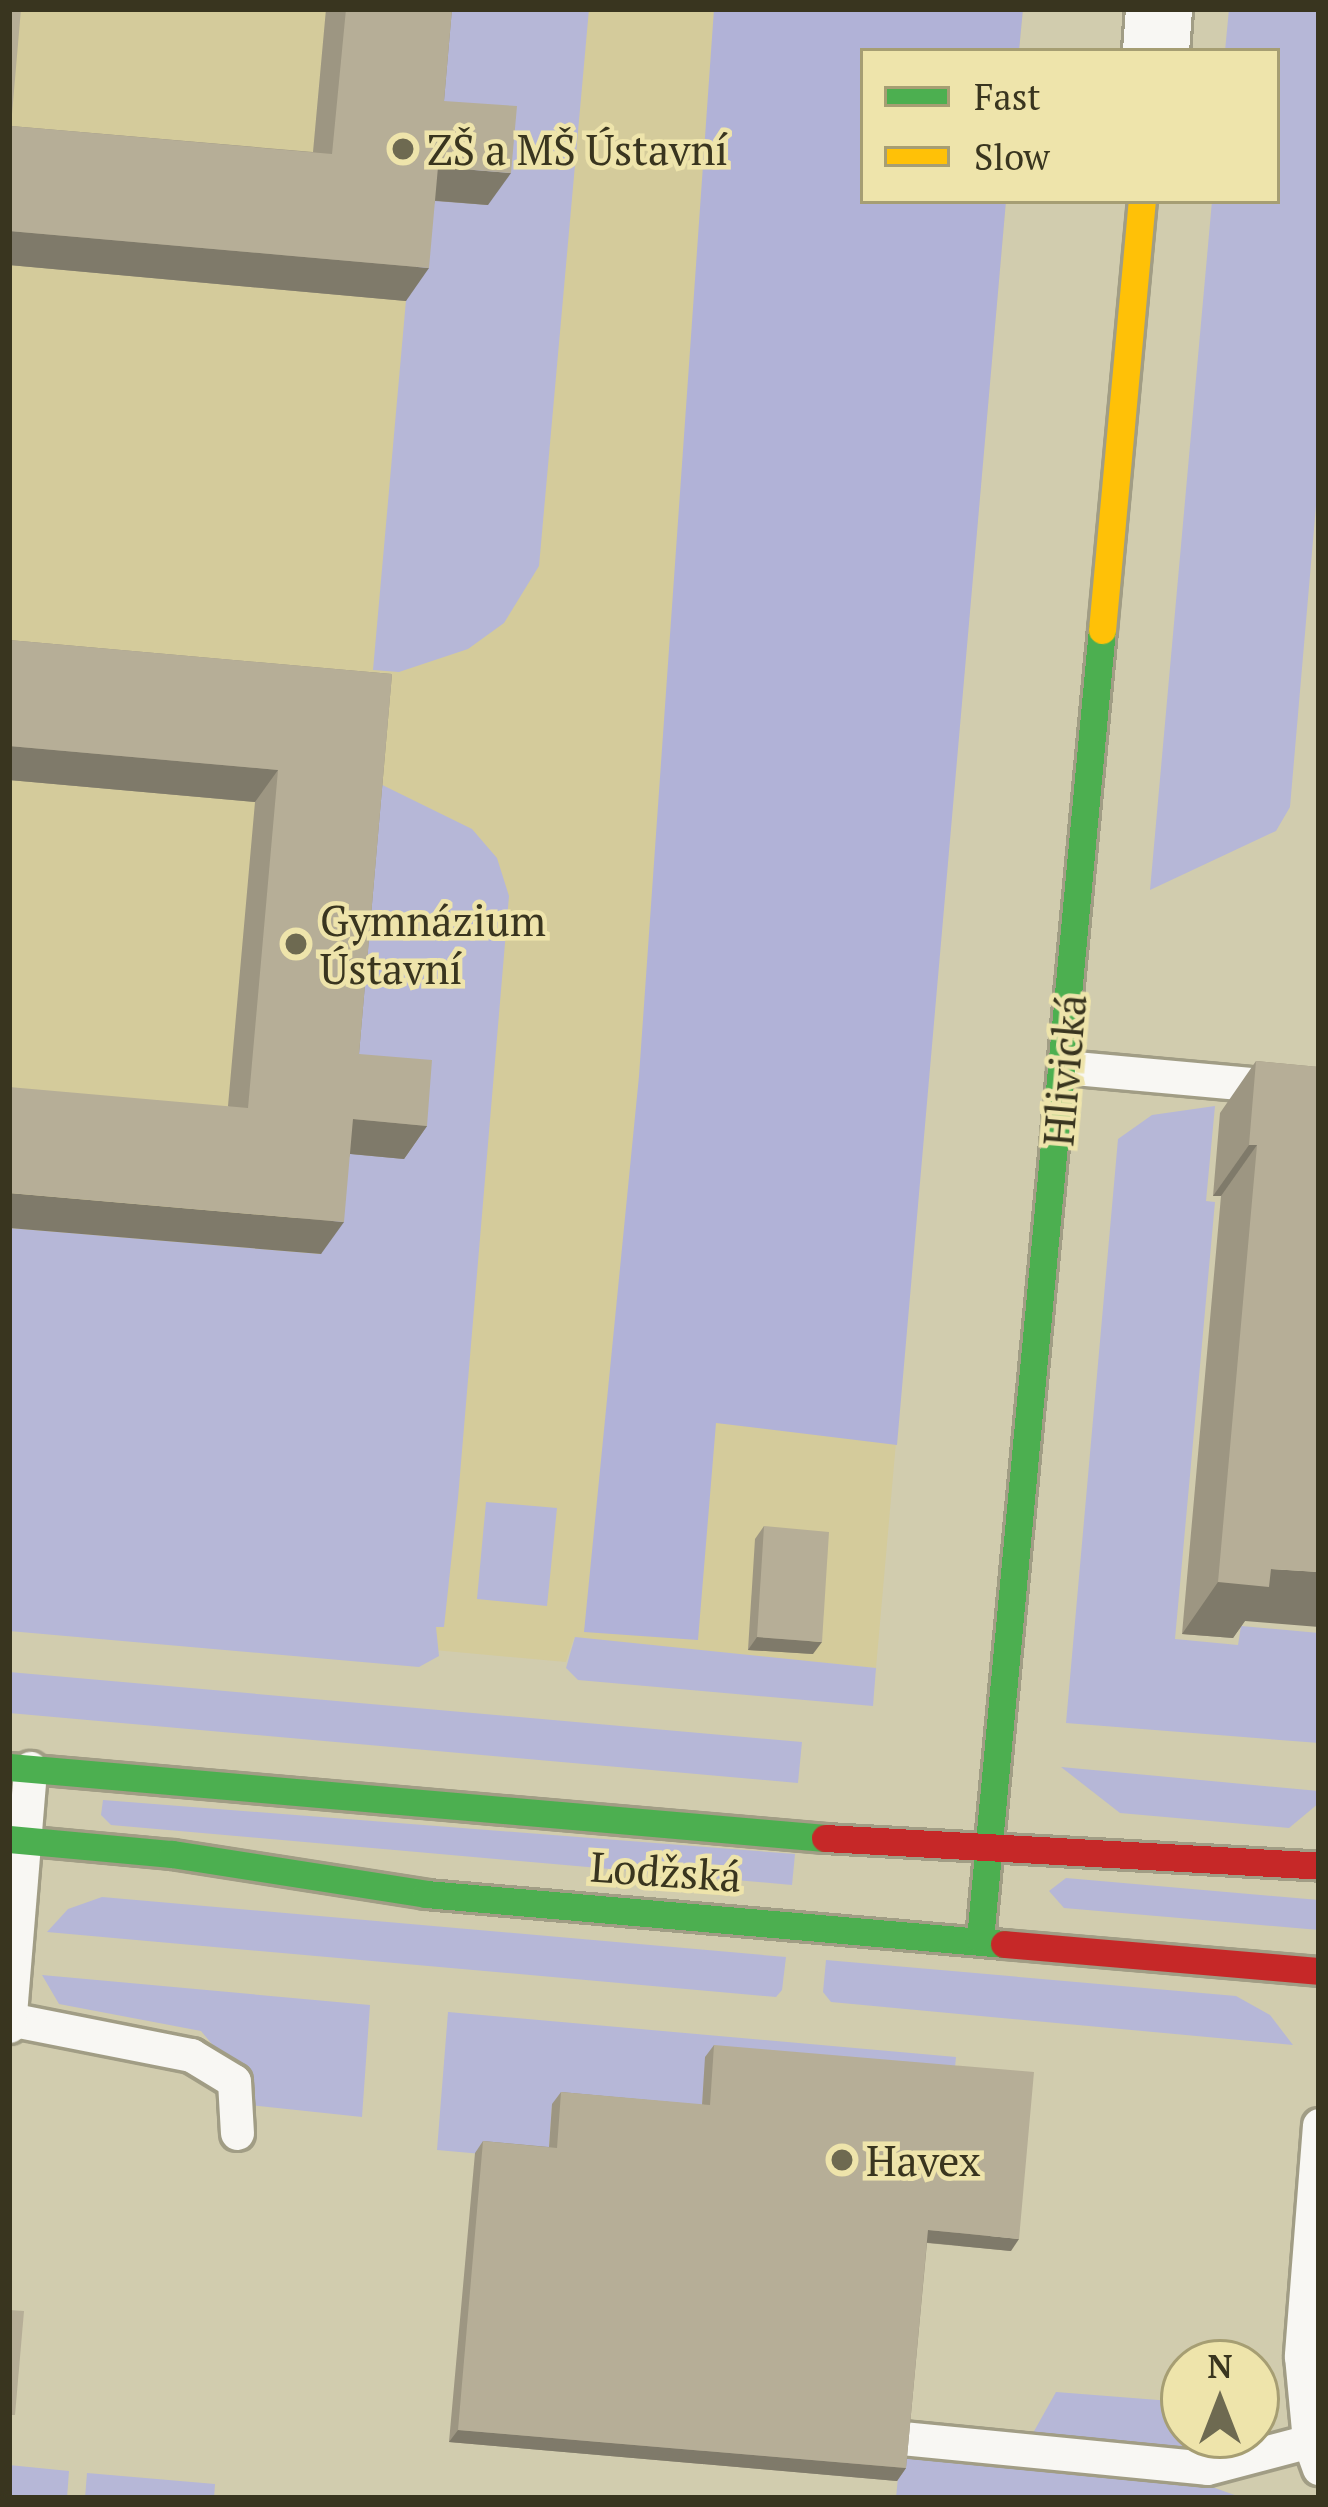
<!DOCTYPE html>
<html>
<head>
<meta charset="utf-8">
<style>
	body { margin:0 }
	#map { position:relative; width:1328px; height:2507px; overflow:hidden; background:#d1ccae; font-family:"PT Serif",serif }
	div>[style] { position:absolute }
	.built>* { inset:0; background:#d4cb9b }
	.green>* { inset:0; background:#b6b7d7 }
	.forest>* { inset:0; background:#b1b2d7 }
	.roads { filter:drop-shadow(3px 0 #a19d85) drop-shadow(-3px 0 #a19d85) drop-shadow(0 3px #a19d85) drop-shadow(0 -3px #a19d85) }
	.lane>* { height:33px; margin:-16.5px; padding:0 16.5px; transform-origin:16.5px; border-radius:16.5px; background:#f8f7f3 }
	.street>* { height:66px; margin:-33px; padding:0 33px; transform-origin:33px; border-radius:33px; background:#f8f7f3 }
	.fast>* { height:27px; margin:-13.5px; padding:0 13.5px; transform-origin:13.5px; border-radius:13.5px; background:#4caf50 }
	.slow>* { height:27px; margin:-13.5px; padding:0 13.5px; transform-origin:13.5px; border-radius:13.5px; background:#ffc107 }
	.jam>* { height:27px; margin:-13.5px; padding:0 13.5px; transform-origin:13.5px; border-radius:13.5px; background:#c62828 }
	.wall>* { inset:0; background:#9d9682 }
	.shaded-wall>* { inset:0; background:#7f7a6a }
	.building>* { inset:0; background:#b6ae97 }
	.dots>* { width:33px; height:33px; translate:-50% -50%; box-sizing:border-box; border:6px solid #eee4ab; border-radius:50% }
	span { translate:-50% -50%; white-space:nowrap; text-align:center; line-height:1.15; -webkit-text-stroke:9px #eee4ab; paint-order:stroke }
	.poi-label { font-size:42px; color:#39351f }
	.left { translate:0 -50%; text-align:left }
	.street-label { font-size:42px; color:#39351f }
	.frame { position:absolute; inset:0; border:12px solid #39351f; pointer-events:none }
	.legend { position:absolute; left:860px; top:48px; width:420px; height:156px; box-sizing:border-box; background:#eee4ab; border:3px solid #a69e73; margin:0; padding:15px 21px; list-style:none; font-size:36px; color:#39351f }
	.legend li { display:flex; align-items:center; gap:24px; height:60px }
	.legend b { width:60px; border:3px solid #a69e73 }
	.north { position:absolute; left:1160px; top:2339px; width:120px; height:120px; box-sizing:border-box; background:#eee4ab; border:3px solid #a69e73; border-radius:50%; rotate:0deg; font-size:33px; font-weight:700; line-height:48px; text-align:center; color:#39351f }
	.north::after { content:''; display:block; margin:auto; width:42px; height:54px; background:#6e6a51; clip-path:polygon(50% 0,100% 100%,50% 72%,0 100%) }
</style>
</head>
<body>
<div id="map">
	<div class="built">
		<i style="clip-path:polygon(9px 9px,1023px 9px,1019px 51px,863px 51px,863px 201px,1006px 201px,876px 1668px,574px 1638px,566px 1662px,434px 1650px,436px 1627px,9px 1588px)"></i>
	</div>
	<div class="green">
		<i style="clip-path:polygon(432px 9px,589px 9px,539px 566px,504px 623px,468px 649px,399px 672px,373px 670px)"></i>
		<i style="clip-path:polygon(1229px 9px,1319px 9px,1319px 471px,1290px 807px,1276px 831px,1150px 890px,1212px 201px,1277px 201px,1277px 51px,1225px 51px)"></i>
		<i style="clip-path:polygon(364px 776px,472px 829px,497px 858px,509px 896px,458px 1498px,444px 1627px,436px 1627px,439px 1656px,419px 1667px,9px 1631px,9px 1228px,321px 1254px,330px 1152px,404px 1158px,336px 1087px)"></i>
		<i style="clip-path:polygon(1215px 1106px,1206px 1201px,1215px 1202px,1175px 1639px,1238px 1645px,1241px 1626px,1319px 1633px,1319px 1743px,1066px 1723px,1118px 1139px,1152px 1115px)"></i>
		<i style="clip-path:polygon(486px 1502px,557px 1508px,547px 1606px,477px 1599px)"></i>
		<i style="clip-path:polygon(575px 1637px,876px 1668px,873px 1706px,578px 1680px,566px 1668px)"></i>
		<i style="clip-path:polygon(9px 1672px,802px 1742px,798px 1783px,9px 1713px)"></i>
		<i style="clip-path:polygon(1061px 1767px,1319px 1791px,1319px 1803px,1289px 1828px,1120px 1813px)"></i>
		<i style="clip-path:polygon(103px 1800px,795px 1854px,792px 1885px,111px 1825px,101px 1815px)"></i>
		<i style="clip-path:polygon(1066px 1878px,1319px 1900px,1319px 1930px,1064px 1908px,1049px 1891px)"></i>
		<i style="clip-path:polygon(102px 1897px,786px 1957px,782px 1990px,776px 1997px,47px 1932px,68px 1909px)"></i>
		<i style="clip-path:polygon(826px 1960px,1236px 1996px,1270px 2015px,1293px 2045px,831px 2002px,823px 1992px)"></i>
		<i style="clip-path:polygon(42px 1975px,370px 2005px,362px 2117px,241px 2104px,237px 2074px,201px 2031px,59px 2004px)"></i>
		<i style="clip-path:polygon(448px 2012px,956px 2057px,954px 2078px,706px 2057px,701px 2118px,552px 2105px,548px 2160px,437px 2150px)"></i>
		<i style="clip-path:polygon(1056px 2392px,1184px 2402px,1184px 2435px,1256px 2435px,1215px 2451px,1033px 2433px)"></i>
		<i style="clip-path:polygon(900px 2457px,1215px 2488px,1243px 2498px,896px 2498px)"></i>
		<i style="clip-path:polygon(9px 2465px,69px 2471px,67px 2498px,9px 2498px)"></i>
		<i style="clip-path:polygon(87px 2473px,215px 2484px,214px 2498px,85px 2498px)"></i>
	</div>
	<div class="forest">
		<i style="clip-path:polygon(714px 9px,1023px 9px,1019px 51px,863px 51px,863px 201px,1006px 201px,897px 1445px,716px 1423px,698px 1640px,584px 1632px,639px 1076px)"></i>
	</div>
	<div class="roads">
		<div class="lane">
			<i style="left:1064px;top:1067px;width:256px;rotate:5.2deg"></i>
			<i style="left:9px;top:2019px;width:186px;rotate:11.2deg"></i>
			<i style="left:191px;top:2055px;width:50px;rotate:31.2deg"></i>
			<i style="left:234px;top:2081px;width:52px;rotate:86.7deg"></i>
			<i style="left:9px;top:2026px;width:259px;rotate:-85.3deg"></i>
			<i style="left:1319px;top:2125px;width:232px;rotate:94.5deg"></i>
			<i style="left:1301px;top:2356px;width:85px;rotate:84.6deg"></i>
			<i style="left:1309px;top:2441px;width:29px;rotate:70deg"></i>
			<i style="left:902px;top:2438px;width:306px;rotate:5.6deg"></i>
			<i style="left:1207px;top:2468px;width:106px;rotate:-14.8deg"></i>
		</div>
		<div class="street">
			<i style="left:1156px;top:51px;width:42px;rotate:-85.9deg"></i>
		</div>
		<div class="fast">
			<i style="left:9px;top:1767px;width:819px;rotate:4.97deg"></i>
			<i style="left:9px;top:1839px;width:164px;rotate:5.3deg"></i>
			<i style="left:172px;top:1854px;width:257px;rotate:8.9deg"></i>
			<i style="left:426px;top:1894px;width:580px;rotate:4.94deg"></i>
			<i style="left:980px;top:1939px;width:1315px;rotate:-84.68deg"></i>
		</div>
		<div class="slow">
			<i style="left:1102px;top:630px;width:431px;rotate:-84.7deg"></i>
		</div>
		<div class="jam">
			<i style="left:825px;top:1838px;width:495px;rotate:3.2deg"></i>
			<i style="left:1004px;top:1944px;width:316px;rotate:4.9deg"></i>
		</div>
	</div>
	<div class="wall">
		<i style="clip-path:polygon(9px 9px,11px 126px,313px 152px,326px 9px,452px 9px,444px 101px,488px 205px,435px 201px,406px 301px,9px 265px)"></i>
		<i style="clip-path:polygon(9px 640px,392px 674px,359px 1054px,427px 1126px,404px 1159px,350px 1154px,321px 1254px,228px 1106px,255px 802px,9px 780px)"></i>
		<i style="clip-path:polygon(1256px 1061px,1319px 1067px,1245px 1621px,1233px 1638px,1182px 1634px,1221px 1196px,1213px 1196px,1220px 1113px)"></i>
		<i style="clip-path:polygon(764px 1526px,813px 1654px,748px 1650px,755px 1539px)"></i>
		<i style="clip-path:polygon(714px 2045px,1011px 2251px,927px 2243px,906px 2468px,897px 2481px,449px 2442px,475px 2153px,483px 2141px,549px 2147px,552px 2104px,561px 2092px,702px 2105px,705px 2057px)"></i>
	</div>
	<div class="shaded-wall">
		<i style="clip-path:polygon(438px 167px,511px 173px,488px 205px,415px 199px)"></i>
		<i style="clip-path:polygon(9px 231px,429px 268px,406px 301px,9px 265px)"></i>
		<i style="clip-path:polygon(9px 746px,278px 770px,255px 802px,9px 780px)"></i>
		<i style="clip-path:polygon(353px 1119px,427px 1126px,404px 1159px,330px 1152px)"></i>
		<i style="clip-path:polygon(1249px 1145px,1257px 1145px,1221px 1196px,1213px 1196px)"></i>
		<i style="clip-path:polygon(9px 1193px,344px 1222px,321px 1254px,9px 1228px)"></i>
		<i style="clip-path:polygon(1271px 1569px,1319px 1572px,1319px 1627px,1245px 1621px,1233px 1638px,1182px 1634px,1218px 1582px)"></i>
		<i style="clip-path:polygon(757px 1637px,822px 1642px,813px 1654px,748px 1650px)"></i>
		<i style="clip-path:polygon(928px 2230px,1019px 2239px,1011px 2251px,920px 2242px)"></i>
		<i style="clip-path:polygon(458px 2430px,906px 2468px,897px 2481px,449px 2442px)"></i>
	</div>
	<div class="building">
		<i style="clip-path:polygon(9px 9px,21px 9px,11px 126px,332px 154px,346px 9px,452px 9px,444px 101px,517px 106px,511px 173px,438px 167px,429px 268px,9px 231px)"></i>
		<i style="clip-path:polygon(9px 640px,392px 674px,359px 1054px,432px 1060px,427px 1126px,353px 1119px,344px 1222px,9px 1193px,9px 1087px,248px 1108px,278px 770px,9px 746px)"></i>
		<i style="clip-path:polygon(1256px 1061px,1319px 1067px,1319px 1572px,1271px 1569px,1269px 1587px,1218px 1582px,1257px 1145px,1249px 1145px)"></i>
		<i style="clip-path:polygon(764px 1526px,829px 1532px,822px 1642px,757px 1637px)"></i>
		<i style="clip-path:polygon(714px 2045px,1034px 2072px,1019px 2239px,928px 2230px,906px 2468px,458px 2430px,483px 2141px,557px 2148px,561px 2092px,710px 2105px)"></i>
		<i style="clip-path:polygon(9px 2310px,24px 2311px,15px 2415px,9px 2415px)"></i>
	</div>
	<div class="dots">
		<i style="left:403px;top:149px;background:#6e6a51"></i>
		<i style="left:296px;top:944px;background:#6e6a51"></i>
		<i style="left:842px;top:2160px;background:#6e6a51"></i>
	</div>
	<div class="poi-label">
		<span class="left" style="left:427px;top:149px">ZŠ a MŠ Ústavní</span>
		<span class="left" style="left:320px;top:944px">Gymnázium<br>Ústavní</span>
		<span class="left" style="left:866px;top:2160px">Havex</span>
	</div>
	<div class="street-label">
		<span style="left:1064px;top:1070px;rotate:-85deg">Hlivická</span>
		<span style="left:666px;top:1871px;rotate:4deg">Lodžská</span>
	</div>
	<div class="frame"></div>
	<ul class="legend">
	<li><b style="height:15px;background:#4caf50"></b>Fast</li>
	<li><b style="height:15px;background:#ffc107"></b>Slow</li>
	</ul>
	<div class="north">N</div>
</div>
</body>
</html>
